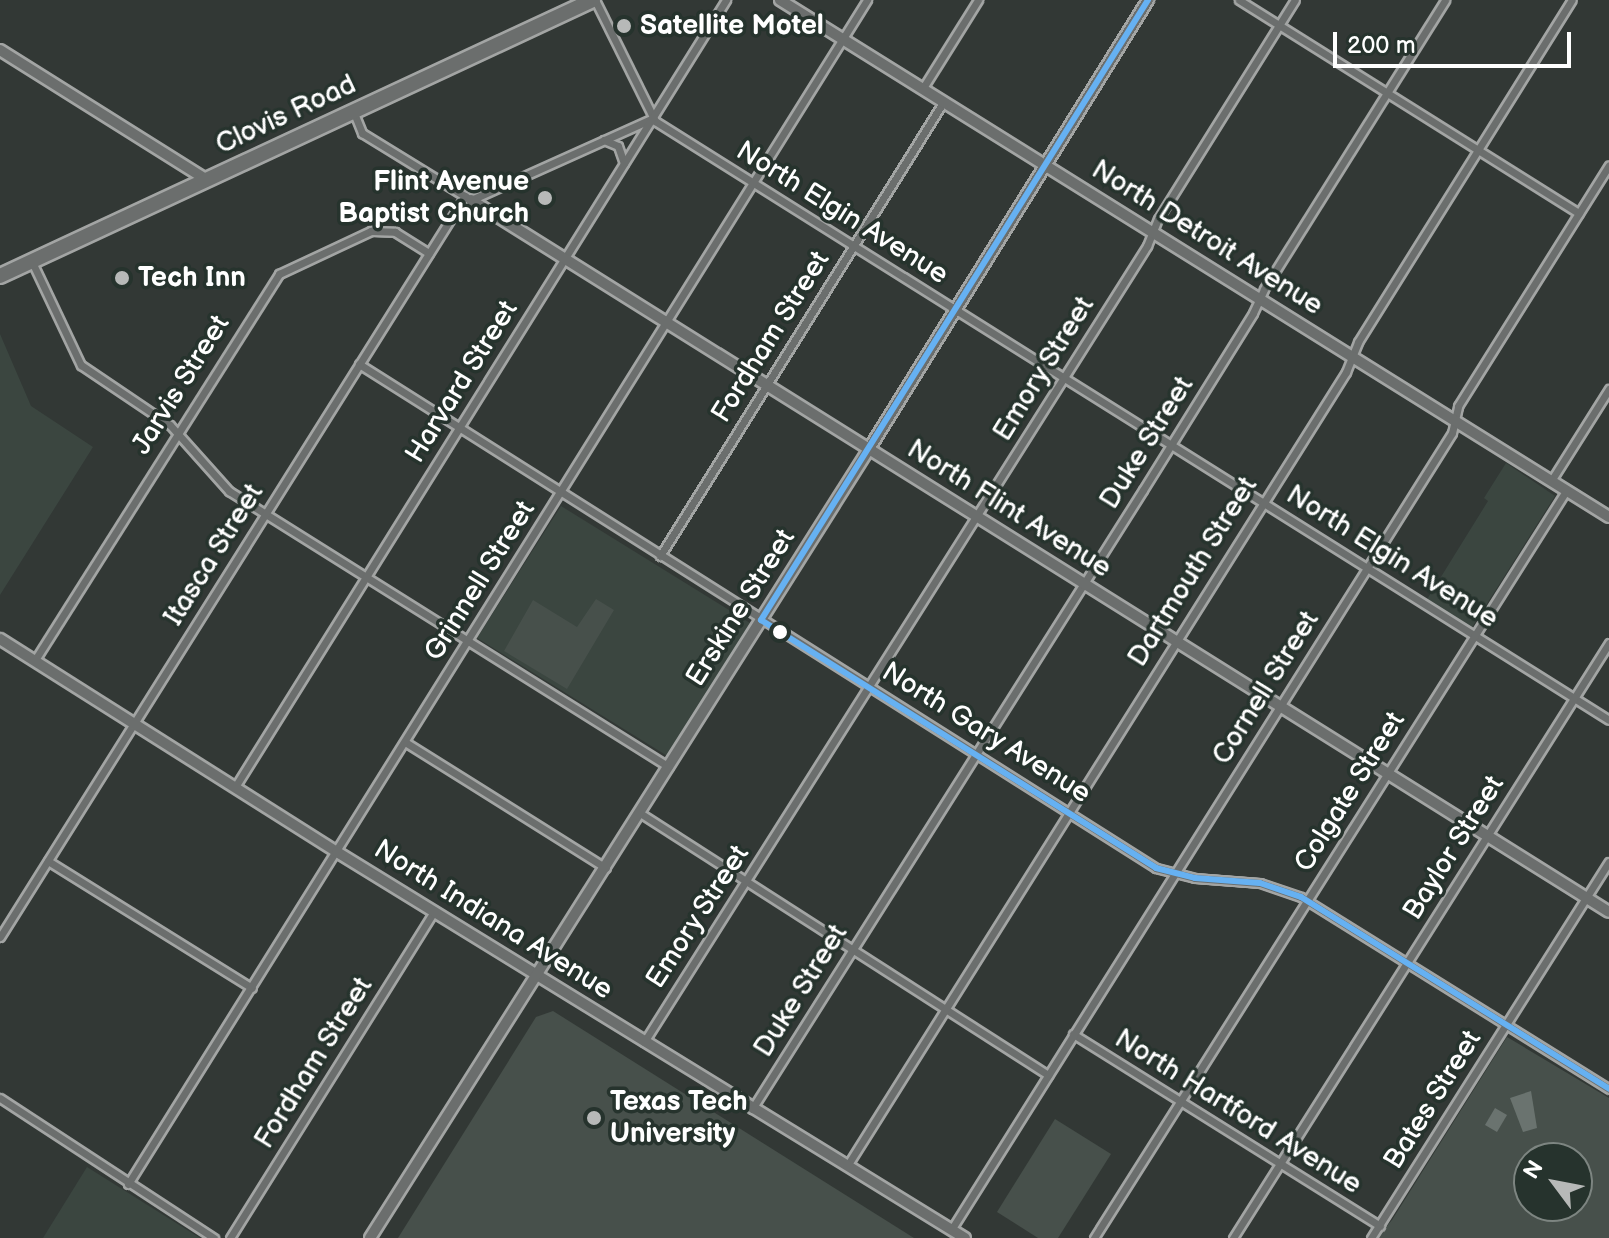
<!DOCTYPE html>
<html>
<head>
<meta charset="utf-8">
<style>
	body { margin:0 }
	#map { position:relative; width:1609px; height:1238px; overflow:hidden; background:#323835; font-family:"Balsamiq Sans",sans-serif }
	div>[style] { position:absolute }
	.built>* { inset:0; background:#3b4640 }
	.green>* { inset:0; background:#47504b }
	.water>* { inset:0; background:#6a736f }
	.roads { filter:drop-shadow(2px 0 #a3a5a4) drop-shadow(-2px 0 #a3a5a4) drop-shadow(0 2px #a3a5a4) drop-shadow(0 -2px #a3a5a4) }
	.street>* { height:7px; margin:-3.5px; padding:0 3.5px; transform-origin:3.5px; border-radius:3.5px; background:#6b6e6d }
	.secondary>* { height:10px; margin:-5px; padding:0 5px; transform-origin:5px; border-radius:5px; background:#6b6e6d }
	.highway>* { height:14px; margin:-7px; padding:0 7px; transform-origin:7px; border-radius:7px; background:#6b6e6d }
	.bus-1>* { height:6px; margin:-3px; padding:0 3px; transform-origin:3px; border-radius:3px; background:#66b1f2 }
	.dots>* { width:22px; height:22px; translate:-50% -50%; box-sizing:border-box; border:4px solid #26332d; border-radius:50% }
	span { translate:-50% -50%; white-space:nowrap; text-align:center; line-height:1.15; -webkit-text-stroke:7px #26332d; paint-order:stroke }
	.poi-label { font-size:28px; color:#fff; font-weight:700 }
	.left { translate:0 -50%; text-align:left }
	.right { translate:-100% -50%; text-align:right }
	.street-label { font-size:28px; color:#fff }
	.north { position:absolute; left:1513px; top:1142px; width:80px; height:80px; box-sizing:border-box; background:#26332d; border:2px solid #7d8581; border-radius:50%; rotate:302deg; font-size:22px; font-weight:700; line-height:32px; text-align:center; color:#fff }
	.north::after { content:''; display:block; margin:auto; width:28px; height:36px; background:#b7b9b8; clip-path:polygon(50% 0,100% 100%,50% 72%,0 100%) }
	.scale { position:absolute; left:1333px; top:32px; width:238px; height:36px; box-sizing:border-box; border:4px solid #fff; border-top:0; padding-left:10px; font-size:24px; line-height:28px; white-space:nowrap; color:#fff; -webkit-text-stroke:6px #26332d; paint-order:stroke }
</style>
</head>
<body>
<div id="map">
	<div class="built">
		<i style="clip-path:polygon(0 334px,31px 406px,93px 447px,0 595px)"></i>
		<i style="clip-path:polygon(1506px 463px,1555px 496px,1471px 629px,1426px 601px,1488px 501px,1484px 498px)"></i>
		<i style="clip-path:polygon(561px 506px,750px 623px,669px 757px,477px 638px)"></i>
		<i style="clip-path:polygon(87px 1167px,200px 1238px,43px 1238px)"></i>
	</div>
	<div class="green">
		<i style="clip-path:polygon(596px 599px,614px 610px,567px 689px,504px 651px,533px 600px,577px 627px)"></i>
		<i style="clip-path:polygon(553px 1011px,914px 1238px,398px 1238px,536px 1017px)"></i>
		<i style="clip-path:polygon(evenodd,1507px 1037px,1609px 1098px,1609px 1238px,1377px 1238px,1392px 1220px,1507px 1037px,1529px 1158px,1577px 1158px,1577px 1206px,1529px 1206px,1529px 1158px)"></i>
		<i style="clip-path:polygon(1055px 1119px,1111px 1154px,1058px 1238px,1038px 1238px,997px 1212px)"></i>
	</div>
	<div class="water">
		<i style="clip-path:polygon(1531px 1091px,1537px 1128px,1523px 1132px,1510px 1098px)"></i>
		<i style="clip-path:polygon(1495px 1108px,1507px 1115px,1497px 1132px,1485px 1125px)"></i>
	</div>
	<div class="roads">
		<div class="street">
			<i style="left:595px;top:0;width:135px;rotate:63.6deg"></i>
			<i style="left:655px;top:121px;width:1126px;rotate:32.12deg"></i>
			<i style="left:1239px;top:0;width:401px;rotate:32.1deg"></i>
			<i style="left:923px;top:88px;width:104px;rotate:-58deg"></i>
			<i style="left:354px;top:113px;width:22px;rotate:68deg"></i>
			<i style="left:362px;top:133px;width:128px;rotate:31.6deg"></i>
			<i style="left:471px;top:200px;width:197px;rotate:-24.2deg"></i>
			<i style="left:604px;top:140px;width:15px;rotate:23deg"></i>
			<i style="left:618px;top:146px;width:18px;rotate:71deg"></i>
			<i style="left:32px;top:262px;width:114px;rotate:64.6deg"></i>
			<i style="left:81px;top:365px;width:107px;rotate:34deg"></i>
			<i style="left:170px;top:425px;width:89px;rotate:48.2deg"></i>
			<i style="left:229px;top:491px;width:519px;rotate:32.1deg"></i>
			<i style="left:359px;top:364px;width:943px;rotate:32.31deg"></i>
			<i style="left:1156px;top:868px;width:40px;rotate:14.4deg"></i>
			<i style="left:1195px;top:878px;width:65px;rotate:4.4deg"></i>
			<i style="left:1260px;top:883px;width:43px;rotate:18.9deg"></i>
			<i style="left:1301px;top:897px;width:363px;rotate:31.9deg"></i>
			<i style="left:1551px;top:481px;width:109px;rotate:-57.8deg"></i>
			<i style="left:660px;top:556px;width:536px;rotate:-58.03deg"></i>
			<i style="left:35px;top:660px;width:457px;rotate:-57.7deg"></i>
			<i style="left:279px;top:274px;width:102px;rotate:-25.1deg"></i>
			<i style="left:371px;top:231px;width:24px;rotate:2deg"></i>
			<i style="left:395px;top:232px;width:40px;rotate:32deg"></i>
			<i style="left:405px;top:742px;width:237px;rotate:32.1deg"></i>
			<i style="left:235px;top:787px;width:928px;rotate:-58.04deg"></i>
			<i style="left:640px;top:813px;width:485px;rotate:32.7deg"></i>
			<i style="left:48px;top:861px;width:240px;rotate:31.9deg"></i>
			<i style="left:0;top:937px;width:875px;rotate:-57.89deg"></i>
			<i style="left:1073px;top:1034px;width:362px;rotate:32deg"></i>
			<i style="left:644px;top:1042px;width:942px;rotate:-57.71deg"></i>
			<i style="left:1147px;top:246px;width:29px;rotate:-68deg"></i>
			<i style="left:1158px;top:219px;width:258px;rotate:-58deg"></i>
			<i style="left:0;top:1098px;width:256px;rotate:33.2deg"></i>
			<i style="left:752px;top:1109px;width:732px;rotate:-57.72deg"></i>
			<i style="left:1143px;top:490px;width:208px;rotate:-58.1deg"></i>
			<i style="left:1253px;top:313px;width:26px;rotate:-65deg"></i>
			<i style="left:1264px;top:289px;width:341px;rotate:-57.9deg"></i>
			<i style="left:847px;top:1166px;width:938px;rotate:-57.85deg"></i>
			<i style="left:1346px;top:372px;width:32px;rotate:-68deg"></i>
			<i style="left:1358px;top:342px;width:403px;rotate:-58deg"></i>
			<i style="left:128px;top:1184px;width:1396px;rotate:-58.03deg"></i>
			<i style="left:951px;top:1230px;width:941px;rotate:-57.85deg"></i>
			<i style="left:1452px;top:433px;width:28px;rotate:-77deg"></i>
			<i style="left:1458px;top:406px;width:284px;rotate:-57.9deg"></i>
			<i style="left:230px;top:1238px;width:385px;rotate:-58deg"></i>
			<i style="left:1094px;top:1238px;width:884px;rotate:-57.71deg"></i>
			<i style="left:1233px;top:1238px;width:704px;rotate:-57.71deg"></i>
			<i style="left:1371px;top:1238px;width:445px;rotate:-57.7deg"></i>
		</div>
		<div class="secondary">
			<i style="left:780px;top:0;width:977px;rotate:31.95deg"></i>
			<i style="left:0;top:50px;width:244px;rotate:32.1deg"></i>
			<i style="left:471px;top:200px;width:1342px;rotate:32.03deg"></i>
			<i style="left:0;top:639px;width:399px;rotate:32.3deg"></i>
			<i style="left:337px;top:852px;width:737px;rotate:31.58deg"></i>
			<i style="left:370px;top:1238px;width:934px;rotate:-57.69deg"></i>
			<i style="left:869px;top:449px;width:529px;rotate:-58.14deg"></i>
		</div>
		<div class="highway">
			<i style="left:0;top:276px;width:654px;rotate:-24.96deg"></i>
		</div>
	</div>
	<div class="bus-1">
		<i style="left:1148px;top:0;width:731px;rotate:121.97deg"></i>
		<i style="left:761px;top:620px;width:466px;rotate:32.1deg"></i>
		<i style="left:1156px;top:868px;width:40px;rotate:14.4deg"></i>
		<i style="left:1195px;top:878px;width:65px;rotate:4.4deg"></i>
		<i style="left:1260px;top:883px;width:43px;rotate:18.9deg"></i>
		<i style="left:1301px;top:897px;width:363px;rotate:31.9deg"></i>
	</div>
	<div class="dots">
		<i style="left:624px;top:26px;background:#b7b9b8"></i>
		<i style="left:545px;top:198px;background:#b7b9b8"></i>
		<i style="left:122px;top:278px;background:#b7b9b8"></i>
		<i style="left:780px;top:632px;background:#fff"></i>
		<i style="left:594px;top:1118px;background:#b7b9b8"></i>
	</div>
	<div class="poi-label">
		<span class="left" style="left:640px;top:26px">Satellite Motel</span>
		<span class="right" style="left:529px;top:198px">Flint Avenue<br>Baptist Church</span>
		<span class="left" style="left:138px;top:278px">Tech Inn</span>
		<span class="left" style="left:610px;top:1118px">Texas Tech<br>University</span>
	</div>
	<div class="street-label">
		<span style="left:286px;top:115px;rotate:-25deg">Clovis Road</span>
		<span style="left:842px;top:213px;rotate:32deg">North Elgin Avenue</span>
		<span style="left:1207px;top:238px;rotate:32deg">North Detroit Avenue</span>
		<span style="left:771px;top:337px;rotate:-58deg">Fordham Street</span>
		<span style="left:1044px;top:369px;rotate:-58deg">Emory Street</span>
		<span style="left:462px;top:382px;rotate:-58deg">Harvard Street</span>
		<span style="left:181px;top:385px;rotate:-58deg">Jarvis Street</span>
		<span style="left:1147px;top:443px;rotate:-58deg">Duke Street</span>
		<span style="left:1009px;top:509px;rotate:32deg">North Flint Avenue</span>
		<span style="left:214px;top:555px;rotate:-58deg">Itasca Street</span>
		<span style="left:1392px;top:557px;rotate:32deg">North Elgin Avenue</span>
		<span style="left:1193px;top:572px;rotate:-58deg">Dartmouth Street</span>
		<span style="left:480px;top:581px;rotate:-58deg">Grinnell Street</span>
		<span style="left:741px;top:608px;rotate:-58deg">Erskine Street</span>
		<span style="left:1266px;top:688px;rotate:-58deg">Cornell Street</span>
		<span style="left:986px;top:733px;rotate:32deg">North Gary Avenue</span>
		<span style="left:1350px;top:792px;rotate:-58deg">Colgate Street</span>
		<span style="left:1454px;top:848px;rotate:-58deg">Baylor Street</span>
		<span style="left:698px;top:917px;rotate:-57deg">Emory Street</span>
		<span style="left:493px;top:920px;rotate:32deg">North Indiana Avenue</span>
		<span style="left:801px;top:991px;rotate:-58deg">Duke Street</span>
		<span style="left:314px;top:1063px;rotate:-58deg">Fordham Street</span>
		<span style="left:1433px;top:1100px;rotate:-58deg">Bates Street</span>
		<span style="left:1238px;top:1112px;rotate:32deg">North Hartford Avenue</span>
	</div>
	<div class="north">N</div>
	<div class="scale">200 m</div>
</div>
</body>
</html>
